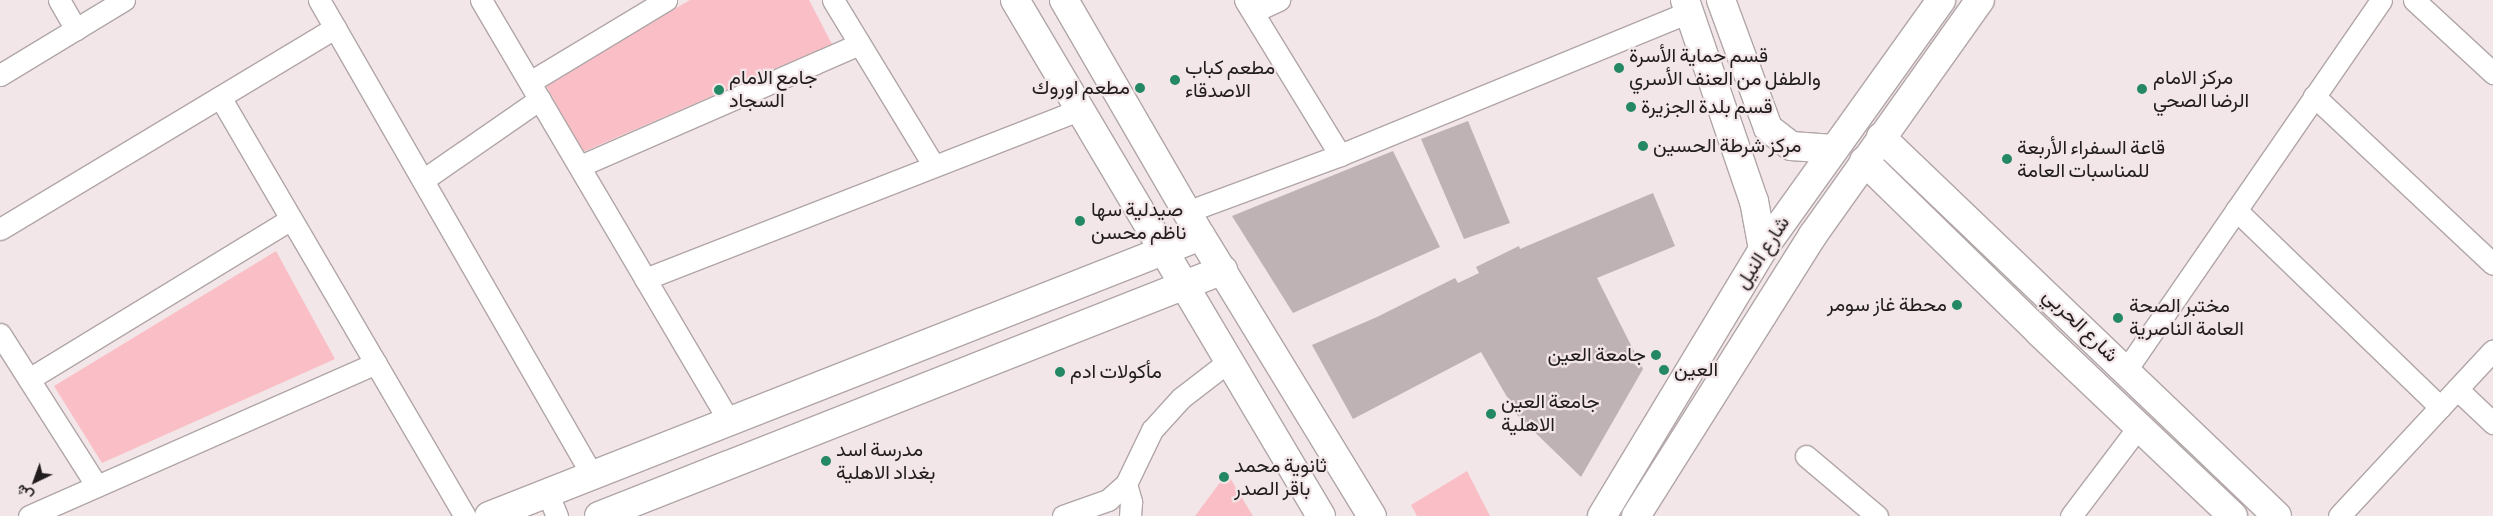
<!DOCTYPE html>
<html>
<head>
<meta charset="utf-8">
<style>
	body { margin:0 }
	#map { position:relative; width:2493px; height:516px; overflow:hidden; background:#f3e6e8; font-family:"Alegreya Sans",Vazirmatn,sans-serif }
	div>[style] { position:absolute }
	.green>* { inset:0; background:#fabfc6 }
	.building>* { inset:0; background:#beb2b4 }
	.roads { filter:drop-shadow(1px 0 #b1a6a7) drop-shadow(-1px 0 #b1a6a7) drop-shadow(0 1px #b1a6a7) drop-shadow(0 -1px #b1a6a7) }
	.street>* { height:21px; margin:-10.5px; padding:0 10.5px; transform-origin:10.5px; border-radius:10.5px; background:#fff }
	.secondary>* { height:28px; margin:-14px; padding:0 14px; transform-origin:14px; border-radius:14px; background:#fff }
	.dots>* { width:14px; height:14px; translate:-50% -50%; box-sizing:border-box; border:2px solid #f3e6e8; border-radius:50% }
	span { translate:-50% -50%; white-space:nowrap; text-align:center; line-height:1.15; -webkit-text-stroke:4.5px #f3e6e8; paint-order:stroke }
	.poi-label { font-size:20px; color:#211d1e }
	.left { translate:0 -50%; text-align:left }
	.right { translate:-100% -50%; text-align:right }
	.street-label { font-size:20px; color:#211d1e }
	.north { position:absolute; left:10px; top:456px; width:50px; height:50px; -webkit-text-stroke:4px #f3e6e8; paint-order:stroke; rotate:222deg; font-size:14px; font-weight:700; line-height:20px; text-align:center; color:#211d1e }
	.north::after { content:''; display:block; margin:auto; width:18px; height:22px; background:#211d1e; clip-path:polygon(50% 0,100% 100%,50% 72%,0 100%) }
</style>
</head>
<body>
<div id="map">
	<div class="green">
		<i style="clip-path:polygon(690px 0,809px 0,832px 44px,583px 152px,545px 84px)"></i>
		<i style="clip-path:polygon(276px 251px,335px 359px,102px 463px,54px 386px)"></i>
		<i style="clip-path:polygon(1467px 471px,1490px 516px,1417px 516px,1411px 505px)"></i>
		<i style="clip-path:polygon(1227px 473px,1253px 516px,1195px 516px)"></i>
	</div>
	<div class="building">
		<i style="clip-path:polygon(1468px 121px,1510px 223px,1464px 239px,1421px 139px)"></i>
		<i style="clip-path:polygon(1393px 151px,1440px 247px,1293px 313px,1232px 216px)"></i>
		<i style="clip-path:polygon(1653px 193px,1675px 246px,1597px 278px,1643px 369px,1581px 477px,1518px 416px,1481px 352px,1353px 419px,1312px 345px,1377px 317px,1455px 278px,1458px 283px,1479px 273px,1476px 267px,1519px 246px,1520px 249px)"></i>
	</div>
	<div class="roads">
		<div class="street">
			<i style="left:59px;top:0;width:34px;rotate:60deg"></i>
			<i style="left:319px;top:0;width:548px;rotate:60.11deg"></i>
			<i style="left:481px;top:0;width:489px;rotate:59.5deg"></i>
			<i style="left:833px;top:0;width:194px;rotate:58.7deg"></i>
			<i style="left:1245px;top:0;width:182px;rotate:58.5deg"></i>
			<i style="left:2414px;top:0;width:108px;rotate:42.7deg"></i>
			<i style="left:1253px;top:12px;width:29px;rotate:-25deg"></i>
			<i style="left:0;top:75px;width:145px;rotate:-31.2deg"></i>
			<i style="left:530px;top:82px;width:159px;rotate:-31.1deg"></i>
			<i style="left:2314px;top:96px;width:245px;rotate:43.2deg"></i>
			<i style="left:220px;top:97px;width:485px;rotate:59.7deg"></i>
			<i style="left:580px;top:166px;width:305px;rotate:-23.6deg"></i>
			<i style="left:423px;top:180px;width:142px;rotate:-34.7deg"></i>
			<i style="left:2236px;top:210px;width:284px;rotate:44deg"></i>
			<i style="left:1189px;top:211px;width:161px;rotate:-20.3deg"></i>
			<i style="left:1340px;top:155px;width:377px;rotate:-22.3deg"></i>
			<i style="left:0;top:229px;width:391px;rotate:-31deg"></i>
			<i style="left:645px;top:279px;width:467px;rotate:-21.3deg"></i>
			<i style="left:0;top:334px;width:180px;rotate:57.5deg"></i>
			<i style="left:2126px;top:370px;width:449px;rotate:-55.4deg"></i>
			<i style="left:29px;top:379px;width:307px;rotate:-31.4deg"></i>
			<i style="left:2457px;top:389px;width:50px;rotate:43.4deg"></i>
			<i style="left:1806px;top:456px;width:93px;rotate:40.2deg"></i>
			<i style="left:1126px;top:484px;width:19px;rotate:74deg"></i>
			<i style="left:1131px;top:502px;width:14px;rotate:94deg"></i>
			<i style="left:548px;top:494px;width:24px;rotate:68deg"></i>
			<i style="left:29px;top:516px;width:379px;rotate:-23.8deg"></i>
			<i style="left:1063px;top:516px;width:48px;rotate:-19.6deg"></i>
			<i style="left:1108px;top:500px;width:24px;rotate:-42deg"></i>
			<i style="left:1126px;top:484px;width:60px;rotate:-64.3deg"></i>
			<i style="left:1152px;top:430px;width:43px;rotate:-47.8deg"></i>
			<i style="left:1181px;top:398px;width:61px;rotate:-37.6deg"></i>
			<i style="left:2071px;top:516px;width:113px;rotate:-52.9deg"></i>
			<i style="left:2339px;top:516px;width:226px;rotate:-47.1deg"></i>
		</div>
		<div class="secondary">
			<i style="left:1015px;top:0;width:600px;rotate:59.33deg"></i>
			<i style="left:1064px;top:0;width:273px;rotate:59.9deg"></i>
			<i style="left:1201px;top:236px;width:328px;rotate:58.6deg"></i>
			<i style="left:1685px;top:0;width:213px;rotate:71.1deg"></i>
			<i style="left:1754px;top:201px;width:49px;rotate:79.4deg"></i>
			<i style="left:1721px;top:0;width:136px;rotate:69.8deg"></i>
			<i style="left:1768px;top:128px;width:29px;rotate:38deg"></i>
			<i style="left:1791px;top:146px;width:43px;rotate:4deg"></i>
			<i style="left:1881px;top:137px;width:548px;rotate:43.74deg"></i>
			<i style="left:1864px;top:161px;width:246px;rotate:44.3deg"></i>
			<i style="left:2040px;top:333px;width:266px;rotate:43.5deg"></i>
			<i style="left:489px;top:516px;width:765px;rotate:-21.47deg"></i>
			<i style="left:599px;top:516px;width:671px;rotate:-21.52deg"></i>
			<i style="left:1602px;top:516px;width:312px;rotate:-58.9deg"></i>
			<i style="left:1763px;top:249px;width:306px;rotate:-54.4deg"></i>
			<i style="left:1636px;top:516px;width:332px;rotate:-57.8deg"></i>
			<i style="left:1813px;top:235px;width:288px;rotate:-54.6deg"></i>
		</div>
	</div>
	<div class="dots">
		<i style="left:1619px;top:68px;background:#238863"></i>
		<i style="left:1175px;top:80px;background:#238863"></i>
		<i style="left:1140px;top:88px;background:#238863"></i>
		<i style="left:2142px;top:89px;background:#238863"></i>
		<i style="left:719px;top:90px;background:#238863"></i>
		<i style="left:1631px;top:107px;background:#238863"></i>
		<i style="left:1643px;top:146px;background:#238863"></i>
		<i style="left:2007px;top:159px;background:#238863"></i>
		<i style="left:1080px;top:221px;background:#238863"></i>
		<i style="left:1957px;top:305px;background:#238863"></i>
		<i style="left:2118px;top:318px;background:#238863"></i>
		<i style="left:1656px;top:355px;background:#238863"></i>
		<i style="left:1664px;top:370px;background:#238863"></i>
		<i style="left:1060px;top:372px;background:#238863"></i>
		<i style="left:1491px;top:414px;background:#238863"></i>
		<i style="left:826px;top:461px;background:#238863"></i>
		<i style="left:1224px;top:477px;background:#238863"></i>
	</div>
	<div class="poi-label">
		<span class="left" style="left:1629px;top:68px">قسم حماية الأسرة<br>والطفل من العنف الأسري</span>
		<span class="left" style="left:1185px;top:80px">مطعم كباب<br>الاصدقاء</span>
		<span class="left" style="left:729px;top:90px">جامع الامام<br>السجاد</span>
		<span class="left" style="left:2153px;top:90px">مركز الامام<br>الرضا الصحي</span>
		<span class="right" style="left:1130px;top:88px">مطعم اوروك</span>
		<span class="left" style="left:1641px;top:107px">قسم بلدة الجزيرة</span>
		<span class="left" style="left:1653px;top:146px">مركز شرطة الحسين</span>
		<span class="left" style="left:2017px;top:160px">قاعة السفراء الأربعة<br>للمناسبات العامة</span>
		<span class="left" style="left:1091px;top:222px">صيدلية سها<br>ناظم محسن</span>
		<span class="right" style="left:1947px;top:305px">محطة غاز سومر</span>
		<span class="left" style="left:2129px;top:318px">مختبر الصحة<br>العامة الناصرية</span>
		<span class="right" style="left:1646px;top:355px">جامعة العين</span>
		<span class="left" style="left:1674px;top:370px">العين</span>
		<span class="left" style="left:1070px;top:372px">مأكولات ادم</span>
		<span class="left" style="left:1501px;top:414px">جامعة العين<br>الاهلية</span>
		<span class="left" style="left:836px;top:462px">مدرسة اسد<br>بغداد الاهلية</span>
		<span class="left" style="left:1234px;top:478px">ثانوية محمد<br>باقر الصدر</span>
	</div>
	<div class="street-label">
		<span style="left:1763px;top:253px;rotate:-57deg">شارع النيل</span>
		<span style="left:2080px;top:326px;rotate:44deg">شارع الحربي</span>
	</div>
	<div class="north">ش</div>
</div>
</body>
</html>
